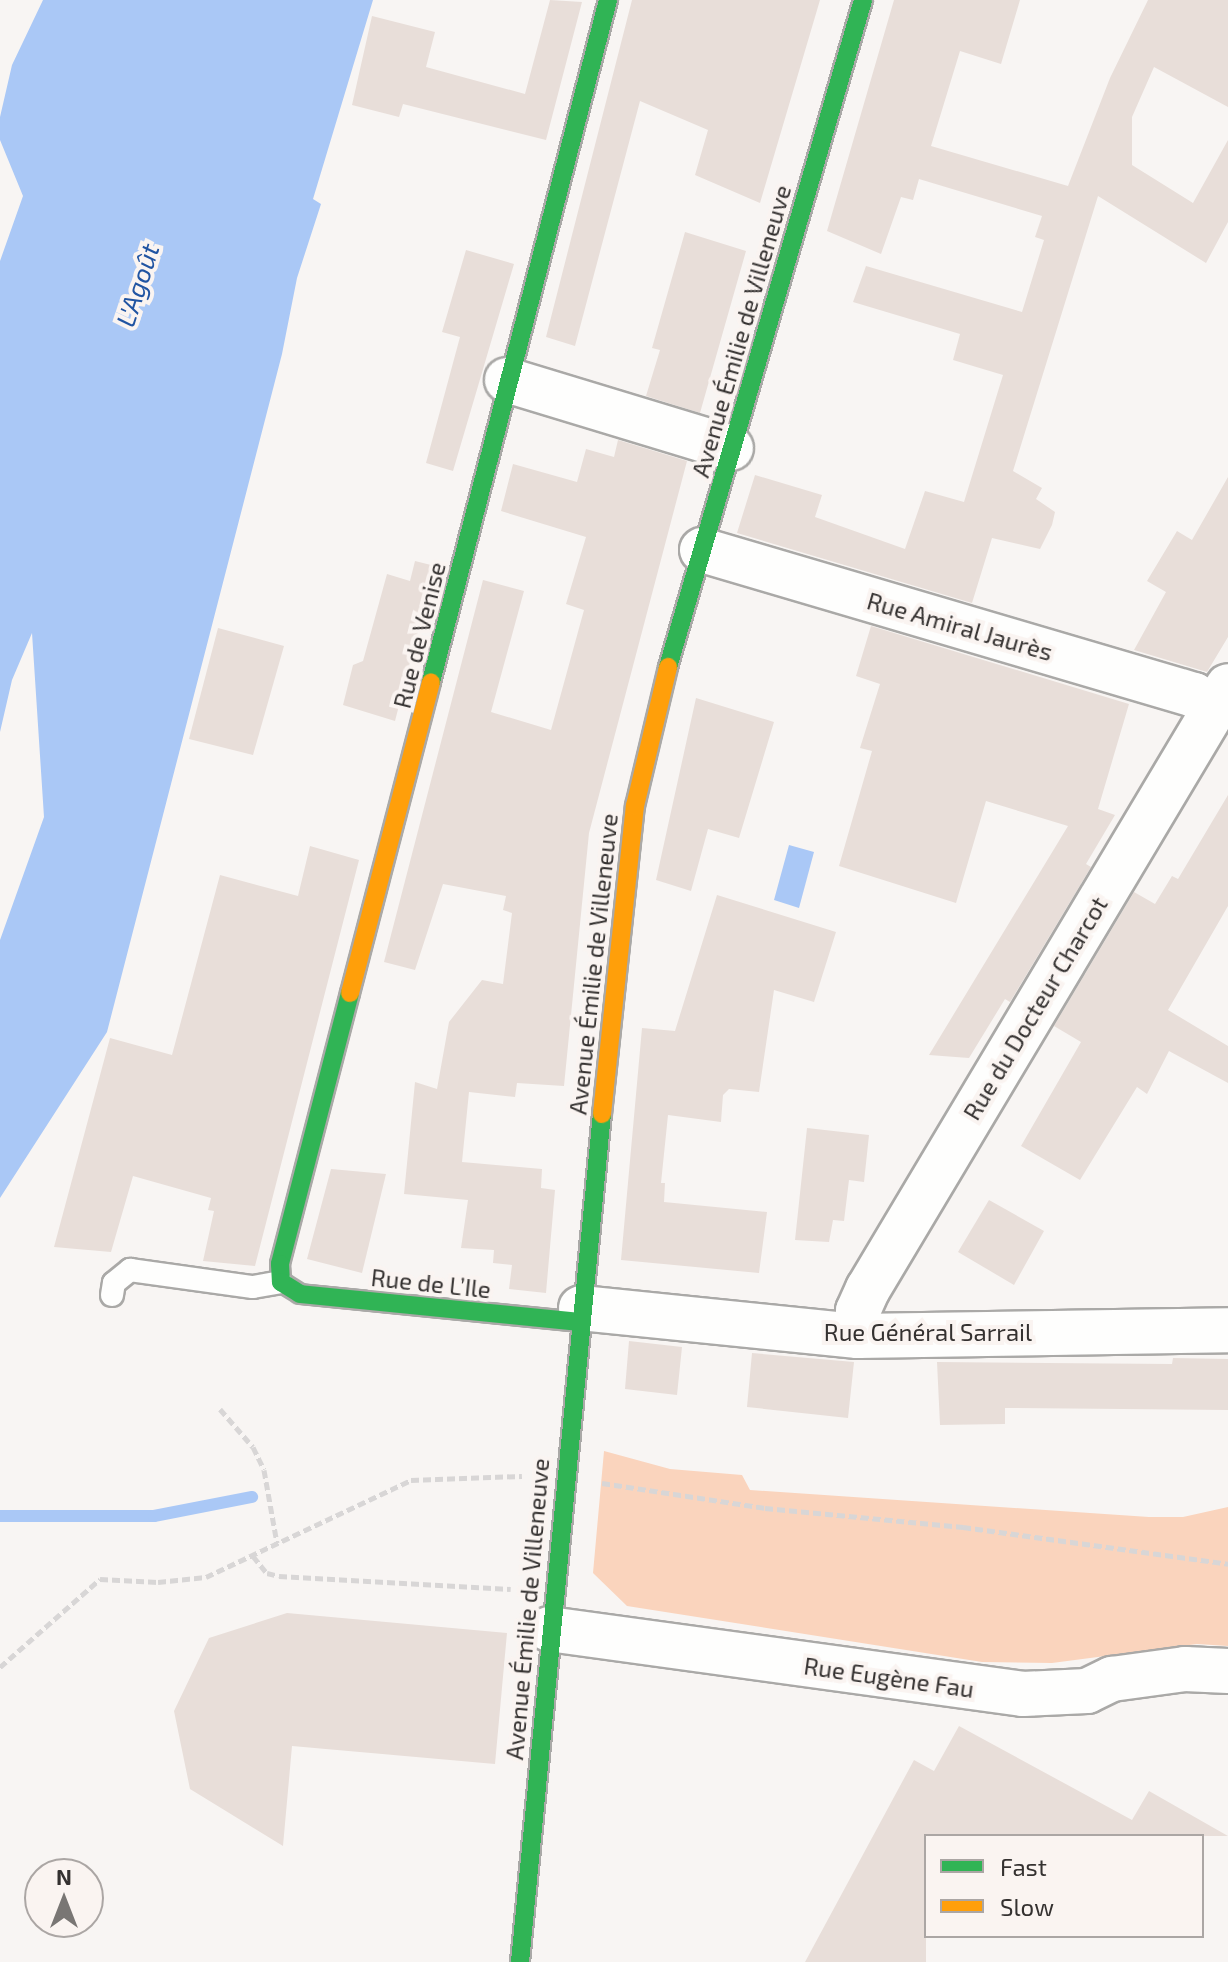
<!DOCTYPE html>
<html>
<head>
<meta charset="utf-8">
<style>
	body { margin:0 }
	#map { position:relative; width:1228px; height:1962px; overflow:hidden; background:#f8f5f3; font-family:"Exo 2",sans-serif }
	div>[style] { position:absolute }
	.green>* { inset:0; background:#fad4bd }
	.water>* { inset:0; background:#aac8f6 }
	.stream>* { height:12px; margin:-6px; padding:0 6px; transform-origin:6px; border-radius:6px; background:#aac8f6 }
	.building>* { inset:0; background:#e8ded9 }
	.path>* { height:5px; margin-top:-2.5px; transform-origin:0; background:repeating-linear-gradient(90deg,#d8d6d6 0 8px,transparent 0 12px) }
	.roads { filter:drop-shadow(2px 0 #aaa9a7) drop-shadow(-2px 0 #aaa9a7) drop-shadow(0 2px #aaa9a7) drop-shadow(0 -2px #aaa9a7) }
	.lane>* { height:22px; margin:-11px; padding:0 11px; transform-origin:11px; border-radius:11px; background:#fefefd }
	.street>* { height:44px; margin:-22px; padding:0 22px; transform-origin:22px; border-radius:22px; background:#fefefd }
	.fast>* { height:18px; margin:-9px; padding:0 9px; transform-origin:9px; border-radius:9px; background:#30b455 }
	.slow>* { height:18px; margin:-9px; padding:0 9px; transform-origin:9px; border-radius:9px; background:#ff9f0a }
	span { translate:-50% -50%; white-space:nowrap; text-align:center; line-height:1.15; -webkit-text-stroke:8px #faf4f1; paint-order:stroke }
	.street-label { font-size:24px; color:#343130 }
	.water-label { font-size:26px; color:#2054a2; font-style:italic }
	.legend { position:absolute; left:924px; top:1834px; width:280px; height:104px; box-sizing:border-box; background:#faf4f1; border:2px solid #aba6a4; margin:0; padding:10px 14px; list-style:none; font-size:24px; color:#343130 }
	.legend li { display:flex; align-items:center; gap:16px; height:40px }
	.legend b { width:40px; border:2px solid #aba6a4 }
	.north { position:absolute; left:24px; top:1858px; width:80px; height:80px; box-sizing:border-box; background:#faf4f1; border:2px solid #aba6a4; border-radius:50%; rotate:0deg; font-size:22px; font-weight:700; line-height:32px; text-align:center; color:#343130 }
	.north::after { content:''; display:block; margin:auto; width:28px; height:36px; background:#797674; clip-path:polygon(50% 0,100% 100%,50% 72%,0 100%) }
</style>
</head>
<body>
<div id="map">
	<div class="green">
		<i style="clip-path:polygon(604px 1451px,670px 1469px,742px 1475px,750px 1490px,1149px 1517px,1183px 1517px,1228px 1507px,1228px 1646px,1197px 1644px,1052px 1663px,982px 1662px,627px 1606px,593px 1573px)"></i>
	</div>
	<div class="water">
		<i style="clip-path:polygon(43px 0,373px 0,313px 199px,321px 204px,297px 278px,282px 354px,107px 1032px,0 1198px,0 940px,44px 817px,32px 633px,12px 680px,0 732px,0 261px,23px 196px,0 140px,0 117px,12px 65px)"></i>
		<i style="clip-path:polygon(789px 845px,814px 852px,799px 908px,774px 900px)"></i>
	</div>
	<div class="stream">
		<i style="left:0;top:1516px;width:154px"></i>
		<i style="left:154px;top:1516px;width:100px;rotate:-11deg"></i>
	</div>
	<div class="building">
		<i style="clip-path:polygon(550px 0,582px 2px,546px 140px,403px 104px,399px 117px,352px 105px,372px 16px,435px 32px,426px 67px,525px 94px)"></i>
		<i style="clip-path:polygon(632px 0,820px 0,760px 203px,695px 175px,708px 130px,640px 101px,575px 346px,546px 337px)"></i>
		<i style="clip-path:polygon(894px 0,1020px 0,1001px 64px,960px 51px,931px 146px,1068px 186px,1110px 78px,1148px 0,1228px 0,1228px 107px,1154px 67px,1132px 117px,1132px 165px,1193px 203px,1228px 140px,1228px 222px,1206px 263px,1098px 196px,1013px 471px,1042px 488px,1036px 499px,1055px 512px,1052px 525px,1040px 549px,992px 538px,972px 603px,737px 533px,755px 475px,822px 495px,815px 517px,905px 549px,925px 491px,964px 502px,1003px 375px,953px 360px,960px 334px,853px 302px,866px 266px,1022px 312px,1044px 240px,1035px 237px,1042px 216px,919px 179px,913px 200px,901px 197px,881px 254px,827px 231px)"></i>
		<i style="clip-path:polygon(685px 232px,746px 251px,700px 413px,646px 396px,660px 350px,652px 348px)"></i>
		<i style="clip-path:polygon(466px 250px,514px 264px,453px 471px,426px 463px,460px 337px,442px 332px)"></i>
		<i style="clip-path:polygon(618px 440px,687px 461px,589px 833px,564px 1086px,517px 1083px,515px 1097px,469px 1092px,462px 1162px,542px 1169px,541px 1188px,555px 1190px,546px 1293px,509px 1289px,512px 1265px,493px 1263px,494px 1250px,461px 1248px,468px 1200px,404px 1194px,415px 1082px,437px 1089px,449px 1022px,482px 980px,503px 984px,512px 913px,503px 910px,506px 896px,443px 884px,415px 970px,384px 962px,483px 580px,524px 591px,491px 712px,551px 730px,584px 610px,566px 604px,586px 537px,501px 511px,513px 464px,577px 482px,586px 449px,614px 457px)"></i>
		<i style="clip-path:polygon(1228px 477px,1228px 637px,1207px 672px,1134px 650px,1166px 592px,1147px 581px,1177px 531px,1192px 540px)"></i>
		<i style="clip-path:polygon(415px 561px,435px 566px,395px 721px,343px 705px,353px 665px,363px 661px,387px 574px,410px 581px)"></i>
		<i style="clip-path:polygon(871px 626px,1129px 704px,1098px 809px,1115px 815px,1086px 864px,1091px 867px,1010px 1002px,1005px 999px,969px 1058px,929px 1055px,1068px 826px,986px 801px,956px 903px,839px 866px,872px 751px,860px 748px,880px 684px,856px 676px)"></i>
		<i style="clip-path:polygon(218px 628px,284px 646px,253px 755px,189px 739px)"></i>
		<i style="clip-path:polygon(696px 698px,774px 722px,739px 838px,708px 829px,691px 891px,656px 880px)"></i>
		<i style="clip-path:polygon(1228px 795px,1228px 906px,1168px 1010px,1228px 1046px,1228px 1083px,1169px 1051px,1147px 1094px,1137px 1087px,1080px 1180px,1021px 1146px,1081px 1042px,1054px 1026px,1134px 892px,1155px 904px,1172px 876px,1178px 879px)"></i>
		<i style="clip-path:polygon(310px 846px,359px 860px,255px 1266px,203px 1261px,214px 1211px,208px 1210px,211px 1198px,133px 1176px,111px 1252px,54px 1247px,110px 1038px,172px 1055px,220px 875px,298px 896px)"></i>
		<i style="clip-path:polygon(717px 895px,836px 932px,814px 1002px,774px 990px,759px 1092px,729px 1089px,723px 1095px,721px 1122px,668px 1115px,661px 1183px,665px 1183px,664px 1202px,767px 1212px,759px 1273px,621px 1260px,642px 1028px,675px 1031px)"></i>
		<i style="clip-path:polygon(807px 1128px,869px 1135px,864px 1182px,849px 1180px,844px 1221px,833px 1220px,829px 1242px,795px 1240px)"></i>
		<i style="clip-path:polygon(331px 1169px,386px 1174px,362px 1273px,307px 1259px)"></i>
		<i style="clip-path:polygon(989px 1200px,1044px 1231px,1014px 1285px,958px 1252px)"></i>
		<i style="clip-path:polygon(629px 1341px,682px 1347px,677px 1395px,625px 1389px)"></i>
		<i style="clip-path:polygon(752px 1353px,854px 1362px,848px 1418px,747px 1407px)"></i>
		<i style="clip-path:polygon(1173px 1358px,1228px 1359px,1228px 1410px,1005px 1408px,1005px 1424px,940px 1425px,937px 1362px,1172px 1364px)"></i>
		<i style="clip-path:polygon(287px 1613px,507px 1633px,495px 1764px,292px 1746px,283px 1846px,190px 1789px,174px 1711px,209px 1638px)"></i>
		<i style="clip-path:polygon(959px 1726px,1132px 1820px,1149px 1791px,1228px 1836px,926px 1836px,926px 1962px,805px 1962px,914px 1760px,934px 1771px)"></i>
	</div>
	<div class="path">
		<i style="left:220px;top:1409px;width:50px;rotate:49deg"></i>
		<i style="left:253px;top:1447px;width:25px;rotate:64deg"></i>
		<i style="left:264px;top:1470px;width:74px;rotate:79.9deg"></i>
		<i style="left:602px;top:1483px;width:165px;rotate:8.7deg"></i>
		<i style="left:765px;top:1508px;width:199px;rotate:5.5deg"></i>
		<i style="left:963px;top:1527px;width:268px;rotate:7.9deg"></i>
		<i style="left:253px;top:1556px;width:22px;rotate:51deg"></i>
		<i style="left:267px;top:1573px;width:12px;rotate:14deg"></i>
		<i style="left:279px;top:1576px;width:232px;rotate:3.2deg"></i>
		<i style="left:0;top:1667px;width:133px;rotate:-41.3deg"></i>
		<i style="left:100px;top:1579px;width:58px;rotate:3deg"></i>
		<i style="left:158px;top:1582px;width:48px;rotate:-5.9deg"></i>
		<i style="left:206px;top:1577px;width:227px;rotate:-25.3deg"></i>
		<i style="left:411px;top:1480px;width:111px;rotate:-2.1deg"></i>
	</div>
	<div class="roads">
		<div class="lane">
			<i style="left:112px;top:1295px;width:12px;rotate:-81deg"></i>
			<i style="left:114px;top:1283px;width:21px;rotate:-39deg"></i>
			<i style="left:130px;top:1270px;width:124px;rotate:7.9deg"></i>
			<i style="left:253px;top:1287px;width:28px;rotate:-10deg"></i>
		</div>
		<div class="street">
			<i style="left:507px;top:380px;width:234px;rotate:16.9deg"></i>
			<i style="left:702px;top:550px;width:513px;rotate:16.42deg"></i>
			<i style="left:1194px;top:695px;width:25px;rotate:32deg"></i>
			<i style="left:581px;top:1308px;width:278px;rotate:5.8deg"></i>
			<i style="left:858px;top:1336px;width:370px;rotate:-0.9deg"></i>
			<i style="left:858px;top:1336px;width:25px;rotate:-90deg"></i>
			<i style="left:858px;top:1311px;width:24px;rotate:-66deg"></i>
			<i style="left:868px;top:1289px;width:702px;rotate:-59.16deg"></i>
			<i style="left:549px;top:1629px;width:478px;rotate:7.8deg"></i>
			<i style="left:1023px;top:1694px;width:64px;rotate:-2.7deg"></i>
			<i style="left:1087px;top:1691px;width:28px;rotate:-26deg"></i>
			<i style="left:1112px;top:1679px;width:74px;rotate:-7.8deg"></i>
			<i style="left:1185px;top:1669px;width:43px;rotate:2.7deg"></i>
		</div>
		<div class="fast">
			<i style="left:668px;top:667px;width:695px;rotate:-73.7deg"></i>
			<i style="left:431px;top:682px;width:705px;rotate:-75.45deg"></i>
			<i style="left:350px;top:993px;width:280px;rotate:104.5deg"></i>
			<i style="left:280px;top:1264px;width:18px;rotate:87deg"></i>
			<i style="left:281px;top:1282px;width:22px;rotate:32deg"></i>
			<i style="left:300px;top:1294px;width:280px;rotate:5.7deg"></i>
			<i style="left:520px;top:1962px;width:852px;rotate:-84.48deg"></i>
		</div>
		<div class="slow">
			<i style="left:350px;top:993px;width:321px;rotate:-75.4deg"></i>
			<i style="left:602px;top:1114px;width:310px;rotate:-83.9deg"></i>
			<i style="left:635px;top:806px;width:143px;rotate:-76.6deg"></i>
		</div>
	</div>
	<div class="street-label">
		<span style="left:741px;top:331px;rotate:-74deg">Avenue Émilie de Villeneuve</span>
		<span style="left:960px;top:626px;rotate:16deg">Rue Amiral Jaurès</span>
		<span style="left:419px;top:635px;rotate:-76deg">Rue de Venise</span>
		<span style="left:593px;top:964px;rotate:-84deg">Avenue Émilie de Villeneuve</span>
		<span style="left:1035px;top:1008px;rotate:-59deg">Rue du Docteur Charcot</span>
		<span style="left:431px;top:1283px;rotate:6deg">Rue de L’Ile</span>
		<span style="left:928px;top:1332px">Rue Général Sarrail</span>
		<span style="left:527px;top:1609px;rotate:-85deg">Avenue Émilie de Villeneuve</span>
		<span style="left:889px;top:1677px;rotate:8deg">Rue Eugène Fau</span>
	</div>
	<div class="water-label">
		<span style="left:137px;top:285px;rotate:-72deg">L'Agoût</span>
	</div>
	<ul class="legend">
	<li><b style="height:10px;background:#30b455"></b>Fast</li>
	<li><b style="height:10px;background:#ff9f0a"></b>Slow</li>
	</ul>
	<div class="north">N</div>
</div>
</body>
</html>
